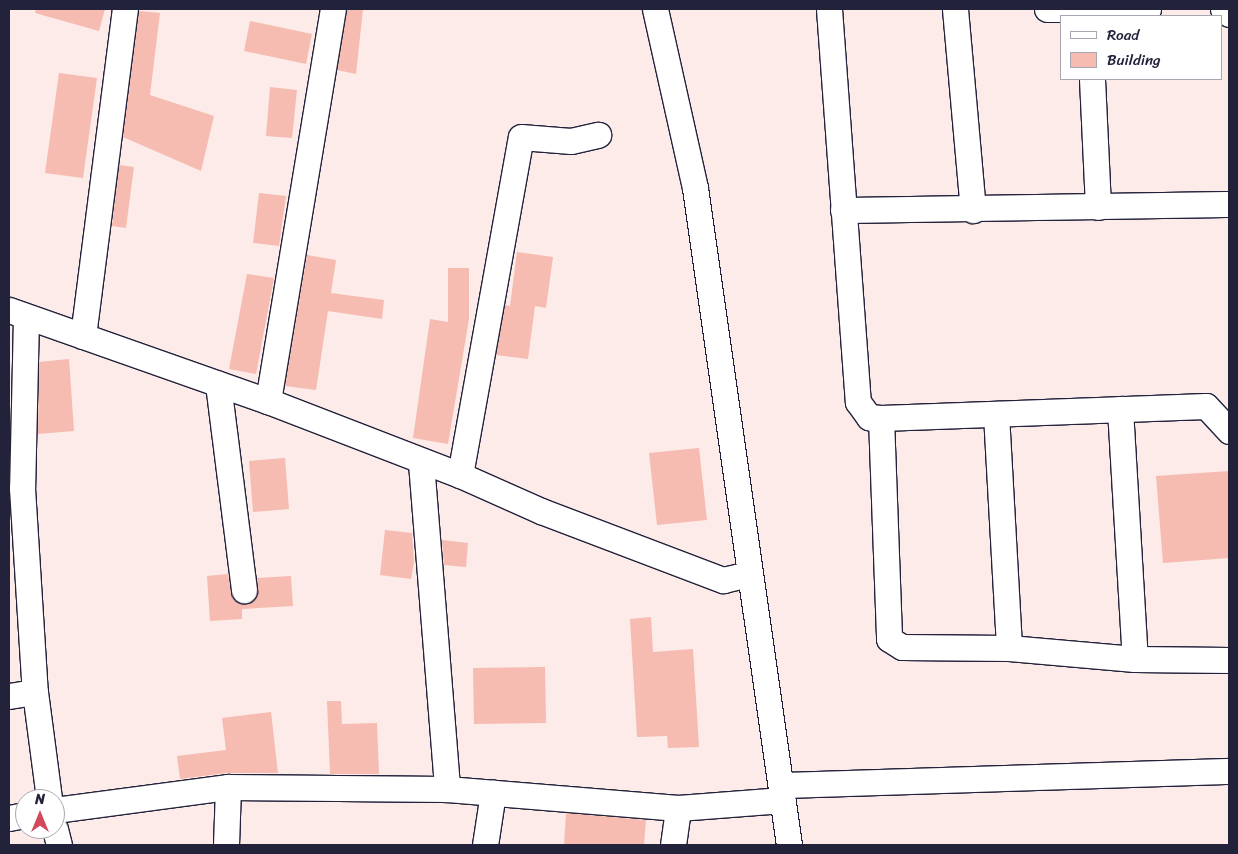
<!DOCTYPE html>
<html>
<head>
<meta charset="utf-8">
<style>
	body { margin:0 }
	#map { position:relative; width:1238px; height:854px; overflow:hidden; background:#fcebe8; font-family:Sriracha,sans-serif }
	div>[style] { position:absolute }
	.building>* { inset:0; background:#f6bbb1 }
	.roads { filter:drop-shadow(1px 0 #22223b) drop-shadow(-1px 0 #22223b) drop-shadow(0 1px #22223b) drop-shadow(0 -1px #22223b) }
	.minor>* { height:25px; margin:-12.5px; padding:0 12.5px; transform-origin:12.5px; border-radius:12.5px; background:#fff }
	span { translate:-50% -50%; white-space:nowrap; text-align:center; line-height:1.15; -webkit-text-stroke:4px #fff; paint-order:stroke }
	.frame { position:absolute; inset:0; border:10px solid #22223b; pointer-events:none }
	.legend { position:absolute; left:1060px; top:15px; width:162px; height:65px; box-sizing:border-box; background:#fff; border:1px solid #a7a7b1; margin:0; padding:6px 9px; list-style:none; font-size:15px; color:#22223b }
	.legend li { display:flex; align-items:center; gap:10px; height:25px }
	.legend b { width:25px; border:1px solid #a7a7b1 }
	.north { position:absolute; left:15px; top:789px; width:50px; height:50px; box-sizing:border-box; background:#fff; border:1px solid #a7a7b1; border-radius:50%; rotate:0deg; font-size:14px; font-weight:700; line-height:20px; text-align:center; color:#22223b }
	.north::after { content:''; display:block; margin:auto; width:18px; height:22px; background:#d1495b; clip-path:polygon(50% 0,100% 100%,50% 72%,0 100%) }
</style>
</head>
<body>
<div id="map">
	<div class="building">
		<i style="clip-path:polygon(36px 9px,105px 9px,99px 31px,35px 13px)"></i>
		<i style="clip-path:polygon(347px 9px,363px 9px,356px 74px,337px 70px)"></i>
		<i style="clip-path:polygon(139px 11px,160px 13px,150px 95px,214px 116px,201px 171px,123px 137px)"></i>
		<i style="clip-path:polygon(250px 21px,312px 34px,306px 64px,244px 51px)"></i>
		<i style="clip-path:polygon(59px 73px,97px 78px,83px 178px,45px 173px)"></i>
		<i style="clip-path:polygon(270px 87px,297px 90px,292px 138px,266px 136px)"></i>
		<i style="clip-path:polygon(119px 165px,134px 167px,126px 228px,112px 226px)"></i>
		<i style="clip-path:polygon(259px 193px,286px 196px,279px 246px,253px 243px)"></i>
		<i style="clip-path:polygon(517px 252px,553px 257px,546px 308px,535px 306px,528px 359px,496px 355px,505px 305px,510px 306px)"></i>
		<i style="clip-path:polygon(307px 255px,336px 260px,331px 293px,384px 300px,382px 319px,328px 311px,316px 390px,285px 386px)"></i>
		<i style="clip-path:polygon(448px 268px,469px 268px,469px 319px,448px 444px,413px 438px,430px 319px,448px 322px)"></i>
		<i style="clip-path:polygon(247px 274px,274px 278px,256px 374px,229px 369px)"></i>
		<i style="clip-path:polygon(69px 359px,74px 431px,38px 434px,39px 362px)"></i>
		<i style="clip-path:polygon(699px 448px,707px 520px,657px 525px,649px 453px)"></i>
		<i style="clip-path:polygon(285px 458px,289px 509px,253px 512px,249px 461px)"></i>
		<i style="clip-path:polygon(1229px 471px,1229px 558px,1163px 563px,1156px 476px)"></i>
		<i style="clip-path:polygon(385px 530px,412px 533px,414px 562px,411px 579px,380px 575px)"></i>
		<i style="clip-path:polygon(442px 540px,468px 543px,466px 567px,444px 565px)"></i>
		<i style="clip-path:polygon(228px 574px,232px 598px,245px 604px,257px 596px,257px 578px,291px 576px,293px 606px,242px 609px,242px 619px,210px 621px,207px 576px)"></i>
		<i style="clip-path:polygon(651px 617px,653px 652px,693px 649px,699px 747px,668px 748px,667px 736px,637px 737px,630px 619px)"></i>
		<i style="clip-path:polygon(545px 667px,546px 723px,474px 724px,473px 668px)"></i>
		<i style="clip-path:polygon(327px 701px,341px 701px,342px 724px,377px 723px,379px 774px,330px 774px)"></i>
		<i style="clip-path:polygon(271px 712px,278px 773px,226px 773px,180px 779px,177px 756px,226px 750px,222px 718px)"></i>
		<i style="clip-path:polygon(566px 813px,646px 820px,644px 845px,564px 845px)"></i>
	</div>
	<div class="roads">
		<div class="minor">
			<i style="left:655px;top:9px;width:183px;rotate:77.4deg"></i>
			<i style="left:695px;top:188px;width:664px;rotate:81.86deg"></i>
			<i style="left:829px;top:9px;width:394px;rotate:85.8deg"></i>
			<i style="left:858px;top:402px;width:19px;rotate:54deg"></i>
			<i style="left:869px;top:417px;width:12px;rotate:5deg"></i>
			<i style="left:881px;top:418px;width:221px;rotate:87.9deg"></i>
			<i style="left:889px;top:639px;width:15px;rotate:32deg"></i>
			<i style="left:902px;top:647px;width:107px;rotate:0.5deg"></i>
			<i style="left:1009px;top:648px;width:126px;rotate:5deg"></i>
			<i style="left:1135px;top:659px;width:94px;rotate:0.6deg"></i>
			<i style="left:955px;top:9px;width:202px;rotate:84.9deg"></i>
			<i style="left:1047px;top:9px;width:101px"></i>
			<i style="left:1223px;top:9px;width:8px;rotate:40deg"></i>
			<i style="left:1092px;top:79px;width:128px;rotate:87.3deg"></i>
			<i style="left:843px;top:210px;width:386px;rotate:-0.9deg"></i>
			<i style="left:9px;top:310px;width:275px;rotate:19.4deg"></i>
			<i style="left:268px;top:401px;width:206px;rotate:21.1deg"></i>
			<i style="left:460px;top:475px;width:89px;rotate:24deg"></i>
			<i style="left:541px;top:511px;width:195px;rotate:20.8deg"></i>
			<i style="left:723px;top:580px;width:27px;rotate:-13deg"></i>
			<i style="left:26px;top:317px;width:171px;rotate:91.3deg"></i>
			<i style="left:22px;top:488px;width:204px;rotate:86.4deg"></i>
			<i style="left:35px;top:692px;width:108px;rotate:82.5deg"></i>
			<i style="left:83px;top:336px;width:330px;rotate:-82.7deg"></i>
			<i style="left:218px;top:384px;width:208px;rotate:82.8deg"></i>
			<i style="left:268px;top:401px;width:397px;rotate:-80.6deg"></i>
			<i style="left:1120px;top:409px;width:250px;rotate:86.6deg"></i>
			<i style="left:996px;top:414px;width:234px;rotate:86.8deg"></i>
			<i style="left:881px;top:418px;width:325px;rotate:-2.1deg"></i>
			<i style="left:1206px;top:406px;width:34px;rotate:47deg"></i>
			<i style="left:421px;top:463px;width:327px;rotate:85.4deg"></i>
			<i style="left:447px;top:789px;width:232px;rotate:4.7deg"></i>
			<i style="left:678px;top:808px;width:105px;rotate:-4.4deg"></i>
			<i style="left:460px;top:475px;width:343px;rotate:-79.8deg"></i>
			<i style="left:521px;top:137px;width:50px;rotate:4.6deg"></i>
			<i style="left:571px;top:141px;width:28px;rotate:-13deg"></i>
			<i style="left:9px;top:696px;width:26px;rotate:-9deg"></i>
			<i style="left:781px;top:785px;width:448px;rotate:-1.8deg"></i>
			<i style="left:55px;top:810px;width:175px;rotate:-7.6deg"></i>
			<i style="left:228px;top:787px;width:219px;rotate:0.5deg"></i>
			<i style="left:9px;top:818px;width:16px;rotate:-11deg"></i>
			<i style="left:55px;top:829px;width:16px;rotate:76deg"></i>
			<i style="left:226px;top:845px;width:58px;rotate:-88deg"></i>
			<i style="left:485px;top:845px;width:53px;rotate:-81.3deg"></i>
			<i style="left:673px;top:845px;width:37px;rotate:-82deg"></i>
		</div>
	</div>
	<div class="frame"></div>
	<ul class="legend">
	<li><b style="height:6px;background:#fff"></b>Road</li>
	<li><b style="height:14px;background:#f6bbb1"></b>Building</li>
	</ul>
	<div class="north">N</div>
</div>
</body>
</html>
